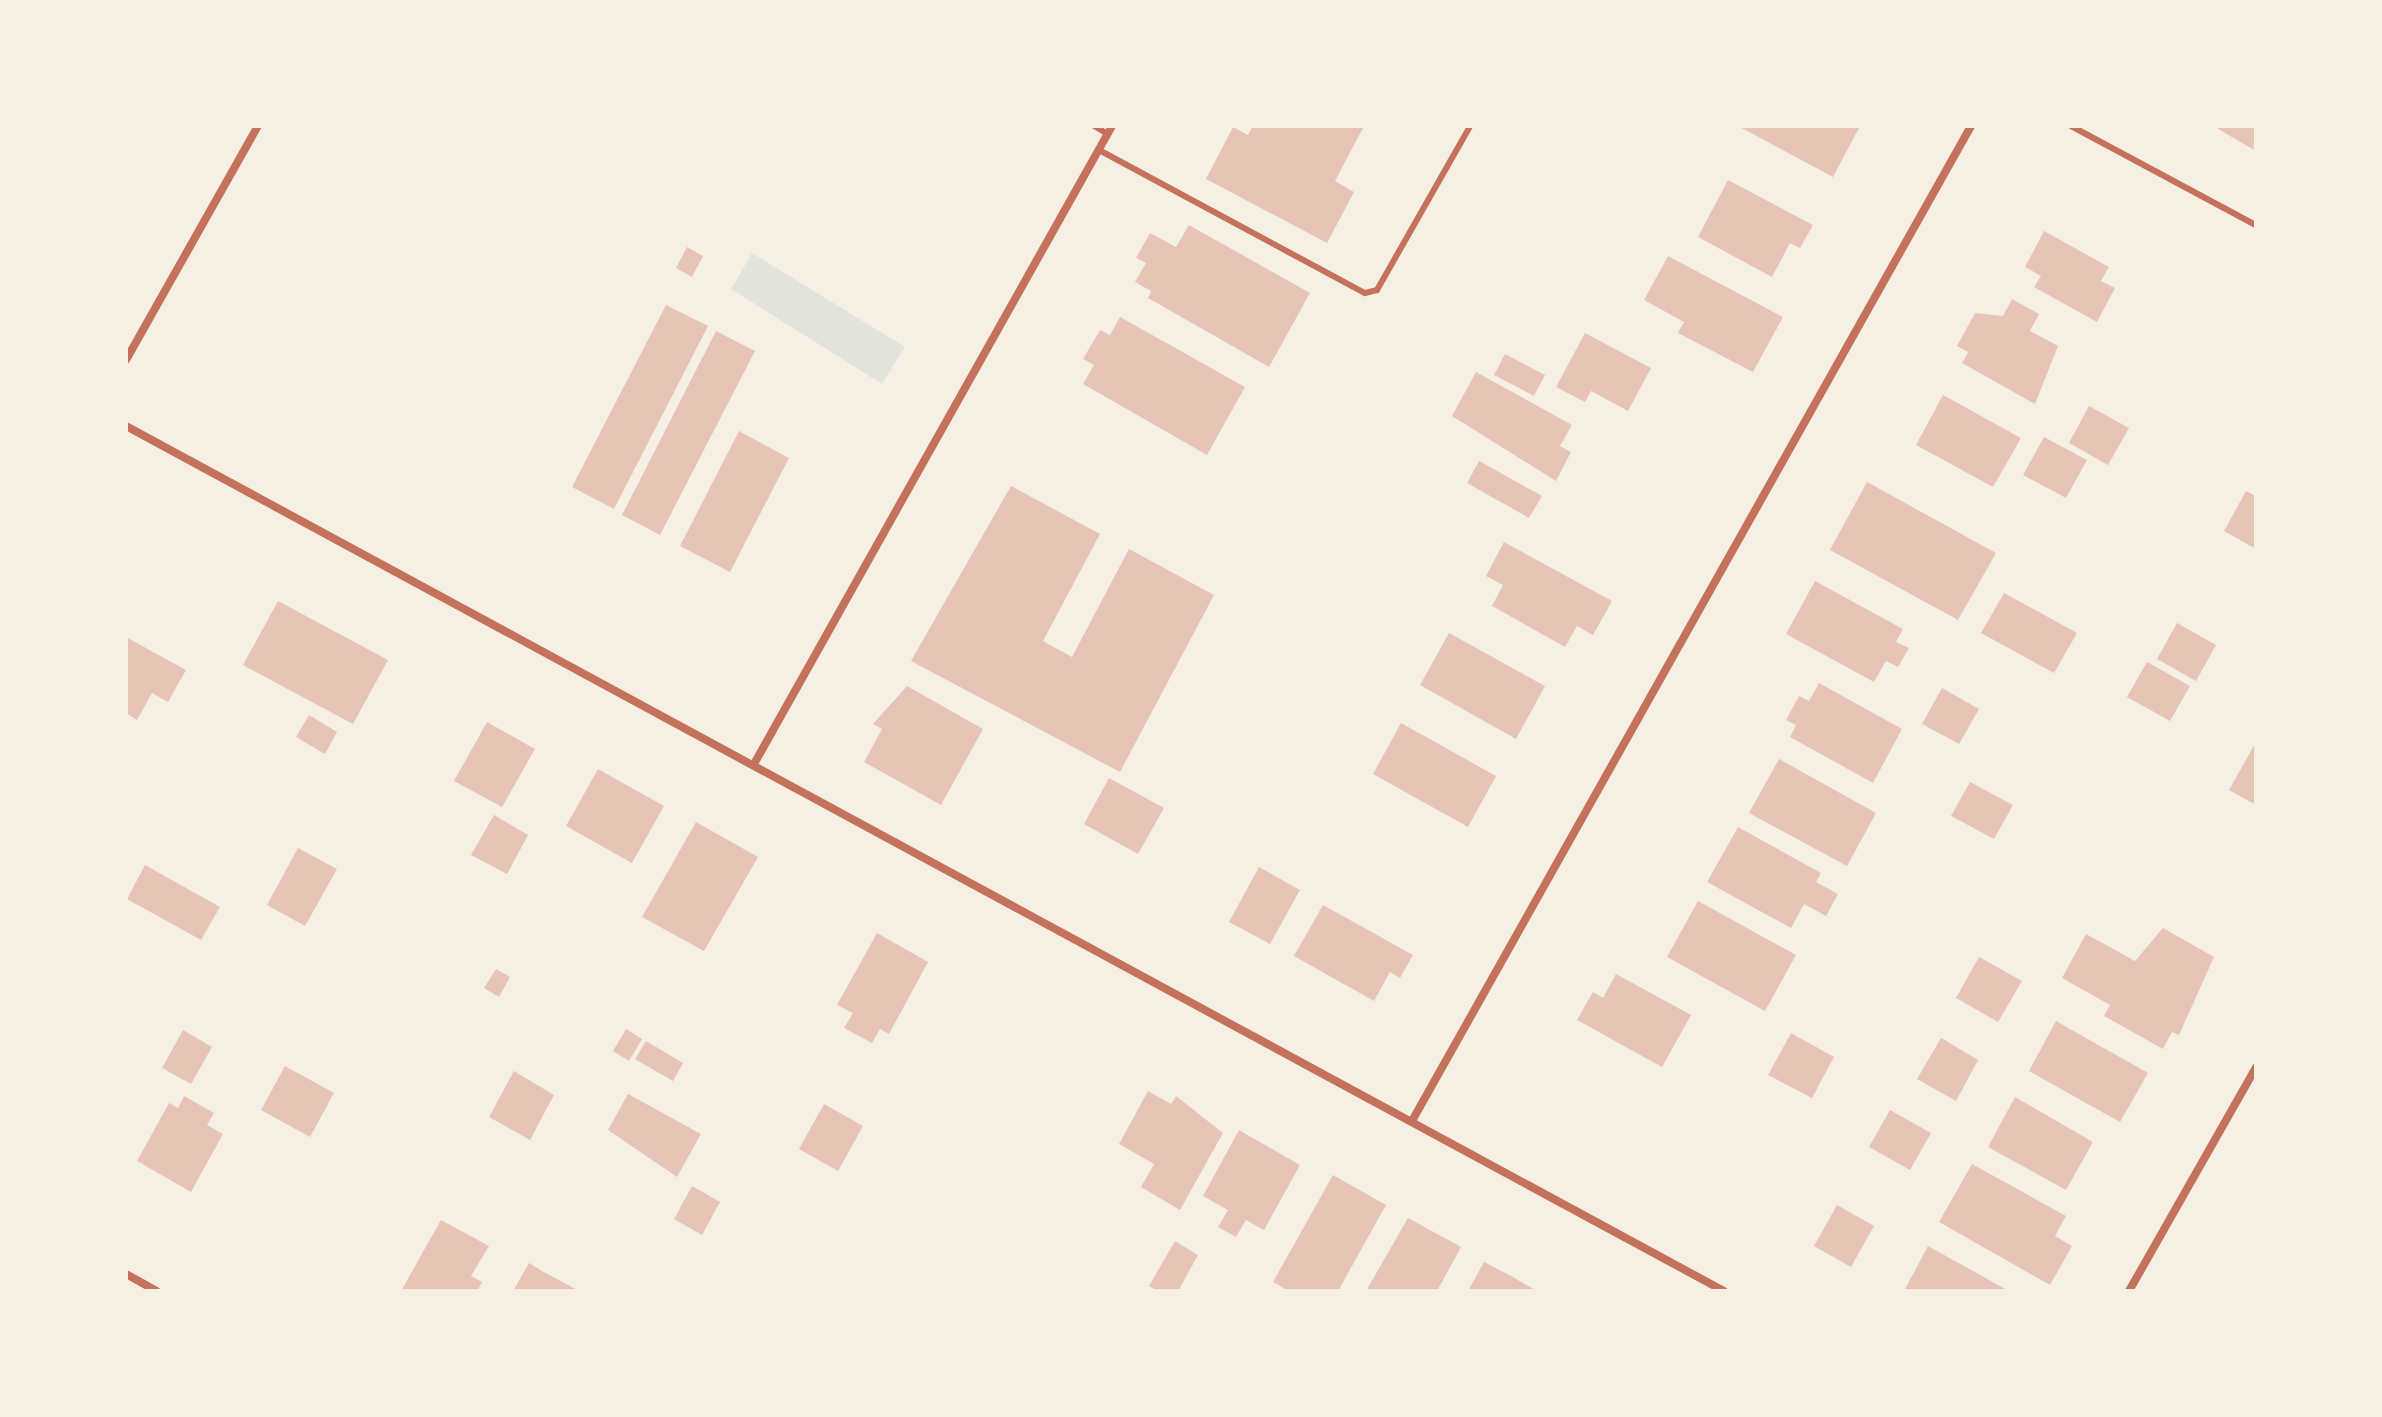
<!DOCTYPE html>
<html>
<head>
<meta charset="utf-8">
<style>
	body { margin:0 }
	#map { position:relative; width:2382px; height:1417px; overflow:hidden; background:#f6efe4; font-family:"Noto Sans",sans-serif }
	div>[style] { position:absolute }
	.green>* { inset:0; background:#e2e4dc }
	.building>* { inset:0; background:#e6c5b7 }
	.service>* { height:6px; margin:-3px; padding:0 3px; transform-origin:3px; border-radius:3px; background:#c5725c }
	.minor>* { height:8px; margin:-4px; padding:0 4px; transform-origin:4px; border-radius:4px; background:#c5725c }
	span { translate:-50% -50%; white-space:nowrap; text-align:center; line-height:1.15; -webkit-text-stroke:6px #f6efe4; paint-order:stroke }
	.frame { position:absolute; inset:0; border:128px solid #f6efe4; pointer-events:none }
</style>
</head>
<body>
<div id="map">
	<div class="green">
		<i style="clip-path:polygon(752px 253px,905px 347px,882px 384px,731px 289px)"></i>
	</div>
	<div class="building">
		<i style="clip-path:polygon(1253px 126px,1364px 126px,1335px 181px,1354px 192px,1327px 243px,1206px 179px,1233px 127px,1248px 135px)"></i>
		<i style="clip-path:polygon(1738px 126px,1860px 126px,1833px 177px)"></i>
		<i style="clip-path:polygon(2213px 126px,2256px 126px,2256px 151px)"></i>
		<i style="clip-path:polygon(1728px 180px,1813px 225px,1800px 248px,1790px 243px,1772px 277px,1698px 237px)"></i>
		<i style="clip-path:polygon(1189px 225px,1310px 293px,1269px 367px,1148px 298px,1151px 291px,1135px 282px,1146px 263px,1136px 258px,1150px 233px,1176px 247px)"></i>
		<i style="clip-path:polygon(2044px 231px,2109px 267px,2101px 281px,2115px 288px,2097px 322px,2034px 287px,2041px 276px,2025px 267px)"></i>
		<i style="clip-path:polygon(687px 247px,703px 256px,692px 277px,676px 268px)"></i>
		<i style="clip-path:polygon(1668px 256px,1783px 317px,1753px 372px,1678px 333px,1684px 322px,1644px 300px)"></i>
		<i style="clip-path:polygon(2012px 299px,2039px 314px,2030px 331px,2058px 346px,2035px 404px,1962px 363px,1968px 352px,1957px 346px,1975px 313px,2003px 316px)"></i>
		<i style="clip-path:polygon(666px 305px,708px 326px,614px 509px,572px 487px)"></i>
		<i style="clip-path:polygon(1120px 317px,1245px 387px,1207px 455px,1083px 384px,1094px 365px,1083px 359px,1100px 330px,1110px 335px)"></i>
		<i style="clip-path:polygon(716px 331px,755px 351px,660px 535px,622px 515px)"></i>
		<i style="clip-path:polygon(1585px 333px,1651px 368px,1628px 411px,1591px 391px,1585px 402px,1556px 387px)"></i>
		<i style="clip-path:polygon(1505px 354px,1545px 375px,1534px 396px,1494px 375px)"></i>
		<i style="clip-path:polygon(1476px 372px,1572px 425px,1560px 446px,1571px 452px,1556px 481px,1452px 416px)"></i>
		<i style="clip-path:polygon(1943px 395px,2021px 438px,1993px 487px,1916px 445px)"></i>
		<i style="clip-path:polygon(2089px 406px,2129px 428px,2108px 465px,2069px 443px)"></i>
		<i style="clip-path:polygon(739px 431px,789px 458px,730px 572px,680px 546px)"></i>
		<i style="clip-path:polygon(2044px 437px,2087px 460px,2066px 498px,2023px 475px)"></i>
		<i style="clip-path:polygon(1479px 461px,1542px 496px,1529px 518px,1467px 483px)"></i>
		<i style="clip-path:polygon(1867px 482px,1996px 553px,1958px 620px,1830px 550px)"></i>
		<i style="clip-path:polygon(1011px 486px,1100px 534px,1043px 641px,1072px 657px,1129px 549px,1214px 595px,1120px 772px,911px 661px)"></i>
		<i style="clip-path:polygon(2246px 491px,2256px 496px,2256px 549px,2224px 531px)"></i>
		<i style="clip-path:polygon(1504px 542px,1612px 601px,1593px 635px,1577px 626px,1565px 647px,1492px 606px,1503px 585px,1486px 576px)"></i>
		<i style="clip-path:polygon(1815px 581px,1903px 629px,1896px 642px,1909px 648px,1898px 667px,1886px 661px,1874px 682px,1786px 634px)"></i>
		<i style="clip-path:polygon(2004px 593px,2077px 633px,2054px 673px,1981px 633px)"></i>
		<i style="clip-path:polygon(278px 601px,388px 660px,353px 724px,243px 665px)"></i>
		<i style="clip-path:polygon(2177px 623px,2216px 645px,2196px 681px,2157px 659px)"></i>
		<i style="clip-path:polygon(1449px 633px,1545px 686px,1516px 739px,1420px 685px)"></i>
		<i style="clip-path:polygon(126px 637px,186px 670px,168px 702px,152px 693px,137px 720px,126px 713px)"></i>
		<i style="clip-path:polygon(2147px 662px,2190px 686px,2170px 721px,2127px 697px)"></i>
		<i style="clip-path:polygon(1819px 683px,1902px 729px,1873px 783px,1790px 737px,1796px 725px,1786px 720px,1799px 696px,1809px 701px)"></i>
		<i style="clip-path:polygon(907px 686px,983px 729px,941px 805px,864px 762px,882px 729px,873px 724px)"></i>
		<i style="clip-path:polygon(1942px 688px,1979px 709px,1959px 744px,1922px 724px)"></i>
		<i style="clip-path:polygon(309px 715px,337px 732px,325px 754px,296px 737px)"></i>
		<i style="clip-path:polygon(487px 722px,535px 749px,502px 807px,454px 781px)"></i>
		<i style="clip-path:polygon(1401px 723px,1496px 776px,1468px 827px,1373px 774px)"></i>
		<i style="clip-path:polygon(2256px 742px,2256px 805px,2229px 790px)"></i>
		<i style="clip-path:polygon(1779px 759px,1876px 813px,1847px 866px,1749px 813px)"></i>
		<i style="clip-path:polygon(598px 769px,664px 806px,632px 863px,566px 826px)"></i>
		<i style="clip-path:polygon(1109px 778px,1164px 808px,1138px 854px,1084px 824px)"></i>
		<i style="clip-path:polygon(1970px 782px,2013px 805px,1994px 839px,1951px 816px)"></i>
		<i style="clip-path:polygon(494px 815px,528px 835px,507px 874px,471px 855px)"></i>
		<i style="clip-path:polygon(696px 822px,758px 857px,704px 951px,642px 917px)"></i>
		<i style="clip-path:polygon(1738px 827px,1821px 873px,1816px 882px,1838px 894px,1826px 916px,1804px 904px,1791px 928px,1707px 882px)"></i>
		<i style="clip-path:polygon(298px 848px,337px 869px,305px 926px,267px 905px)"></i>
		<i style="clip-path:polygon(145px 865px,220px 907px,201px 940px,127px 899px)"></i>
		<i style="clip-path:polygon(1259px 867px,1300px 890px,1270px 944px,1229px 922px)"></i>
		<i style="clip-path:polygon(1698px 901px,1796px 955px,1765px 1011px,1667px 957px)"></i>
		<i style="clip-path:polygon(1323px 905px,1413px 955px,1400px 978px,1390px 972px,1374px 1001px,1294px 956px)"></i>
		<i style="clip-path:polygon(2163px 928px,2214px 957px,2179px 1035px,2172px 1032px,2163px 1049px,2104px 1016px,2110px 1005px,2062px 978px,2086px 934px,2135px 961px)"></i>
		<i style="clip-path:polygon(877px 933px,928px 962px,889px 1034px,880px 1029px,872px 1043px,844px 1028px,853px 1013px,837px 1005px)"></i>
		<i style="clip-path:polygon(1979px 957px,2022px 981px,1998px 1022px,1956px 998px)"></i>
		<i style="clip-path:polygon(496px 969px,510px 977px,499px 997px,484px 988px)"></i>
		<i style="clip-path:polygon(1616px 974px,1691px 1015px,1662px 1067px,1577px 1020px,1593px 992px,1603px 998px)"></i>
		<i style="clip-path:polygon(2056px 1021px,2148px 1073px,2120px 1122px,2029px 1071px)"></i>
		<i style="clip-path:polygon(626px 1029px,642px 1039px,629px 1061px,613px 1051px)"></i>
		<i style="clip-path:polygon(183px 1030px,212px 1047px,191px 1084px,162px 1068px)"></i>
		<i style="clip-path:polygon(1791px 1033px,1834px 1057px,1812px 1098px,1768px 1075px)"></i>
		<i style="clip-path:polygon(1941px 1038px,1978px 1060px,1956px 1101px,1917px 1079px)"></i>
		<i style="clip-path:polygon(646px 1041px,683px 1063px,673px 1081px,635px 1059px)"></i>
		<i style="clip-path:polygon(285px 1066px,334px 1093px,310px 1137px,261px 1110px)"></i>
		<i style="clip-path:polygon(514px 1071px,554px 1095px,530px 1140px,489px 1117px)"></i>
		<i style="clip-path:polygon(1148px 1091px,1171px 1104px,1176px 1096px,1223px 1133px,1180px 1210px,1141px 1187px,1154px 1164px,1119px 1144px)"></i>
		<i style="clip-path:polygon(628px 1094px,701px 1134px,677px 1177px,608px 1130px)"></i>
		<i style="clip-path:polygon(184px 1096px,214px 1113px,207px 1125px,223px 1134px,191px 1192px,137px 1161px,169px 1103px,178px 1108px)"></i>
		<i style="clip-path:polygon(2015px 1097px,2093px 1142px,2066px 1190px,1988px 1147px)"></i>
		<i style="clip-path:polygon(824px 1104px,863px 1126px,838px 1171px,799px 1149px)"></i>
		<i style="clip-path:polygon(1890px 1110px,1931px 1133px,1910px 1170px,1869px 1147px)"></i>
		<i style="clip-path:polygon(1239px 1130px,1300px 1165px,1264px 1230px,1246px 1220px,1236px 1237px,1218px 1227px,1228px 1210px,1203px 1196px)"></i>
		<i style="clip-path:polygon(1972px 1164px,2066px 1216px,2055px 1236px,2072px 1246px,2050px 1285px,1939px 1222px)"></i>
		<i style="clip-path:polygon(1333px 1175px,1386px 1205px,1338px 1291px,1289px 1291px,1273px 1282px)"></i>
		<i style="clip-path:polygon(692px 1186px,720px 1202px,702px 1235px,674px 1219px)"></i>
		<i style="clip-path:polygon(1837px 1205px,1874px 1226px,1851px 1267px,1814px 1246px)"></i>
		<i style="clip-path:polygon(1408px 1218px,1461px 1247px,1437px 1291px,1366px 1291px)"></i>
		<i style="clip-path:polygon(441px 1220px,489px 1246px,471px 1276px,482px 1282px,477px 1291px,401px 1291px)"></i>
		<i style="clip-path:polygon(1175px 1241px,1198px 1255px,1178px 1291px,1158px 1291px,1149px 1286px)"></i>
		<i style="clip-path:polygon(1928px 1246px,2009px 1291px,1904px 1291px)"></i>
		<i style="clip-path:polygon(1484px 1262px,1511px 1276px,1537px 1291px,1468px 1291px)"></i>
		<i style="clip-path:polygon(529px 1263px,542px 1271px,579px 1291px,513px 1291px)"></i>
	</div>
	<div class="service">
		<i style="left:1094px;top:126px;width:16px;rotate:30deg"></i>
		<i style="left:2071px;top:126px;width:210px;rotate:28.2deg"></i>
		<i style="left:1099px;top:150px;width:302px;rotate:28.3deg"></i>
		<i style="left:1365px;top:293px;width:12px;rotate:-14deg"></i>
		<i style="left:1377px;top:290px;width:189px;rotate:-60.4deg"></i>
	</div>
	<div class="minor">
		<i style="left:126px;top:360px;width:269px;rotate:-60.6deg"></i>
		<i style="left:126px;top:426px;width:1817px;rotate:28.43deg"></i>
		<i style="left:754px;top:764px;width:732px;rotate:-60.7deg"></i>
		<i style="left:1412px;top:1121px;width:1141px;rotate:-60.67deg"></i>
		<i style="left:126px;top:1274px;width:35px;rotate:29deg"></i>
		<i style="left:2129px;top:1291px;width:257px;rotate:-60.4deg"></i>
	</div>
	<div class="frame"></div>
</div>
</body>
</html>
